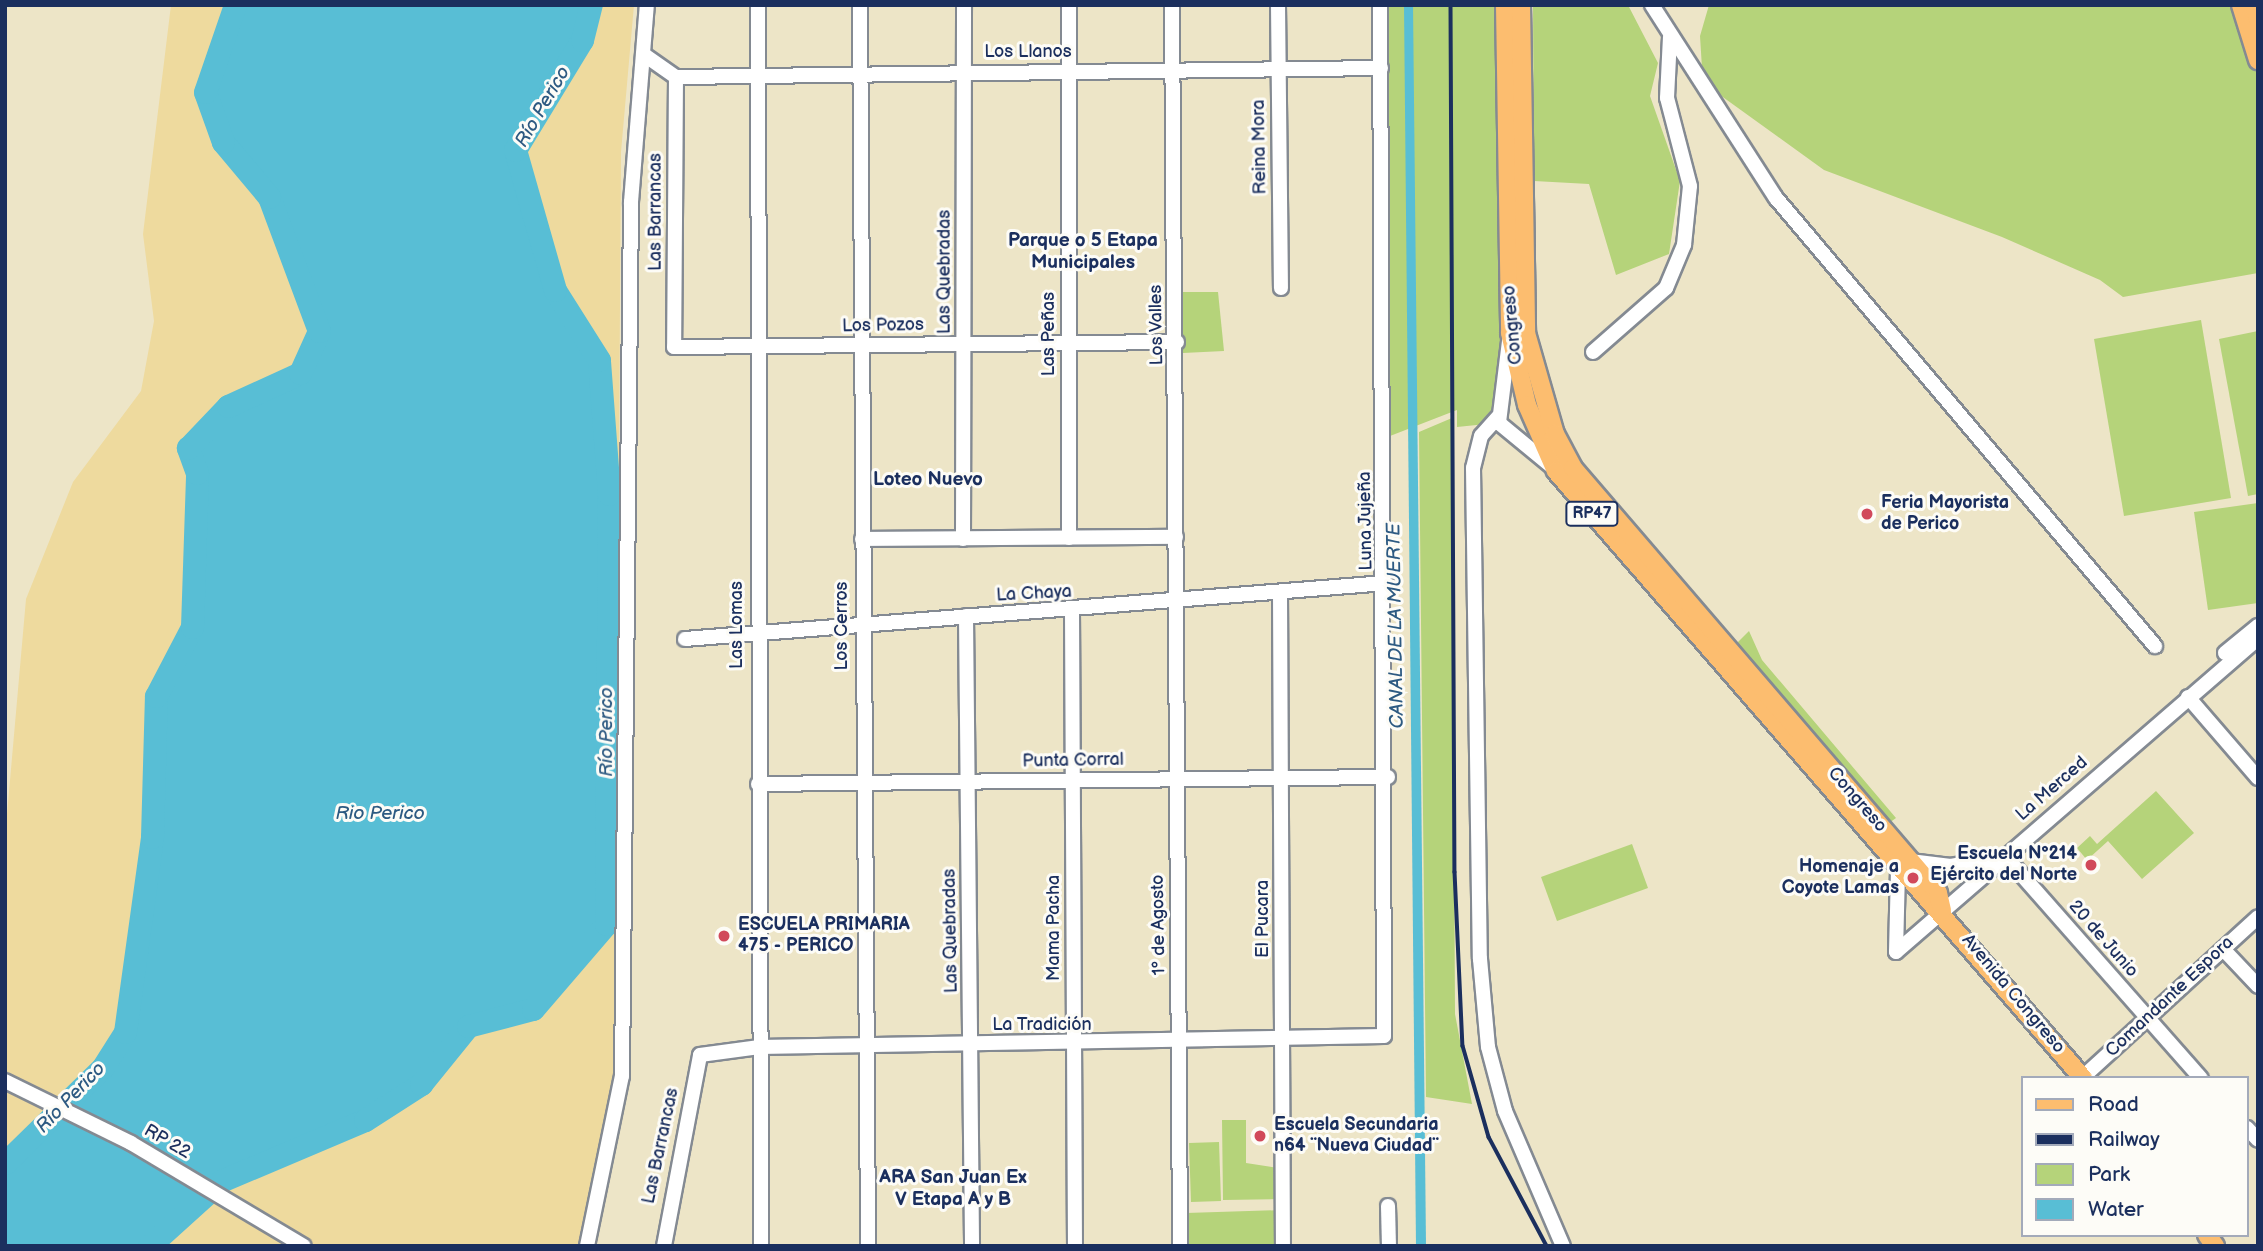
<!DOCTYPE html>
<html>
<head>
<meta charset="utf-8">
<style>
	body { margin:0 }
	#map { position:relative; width:2263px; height:1251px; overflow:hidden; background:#ede5c7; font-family:"Balsamiq Sans",sans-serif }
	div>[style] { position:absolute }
	.green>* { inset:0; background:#b5d37a }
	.sand>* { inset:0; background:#eeda9e }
	.water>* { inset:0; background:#58bed5 }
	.river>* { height:23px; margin:-11.5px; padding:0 11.5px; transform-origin:11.5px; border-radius:11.5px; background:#58bed5 }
	.roads { filter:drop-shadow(2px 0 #848a92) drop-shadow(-2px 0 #848a92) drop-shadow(0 2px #848a92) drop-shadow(0 -2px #848a92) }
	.minor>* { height:14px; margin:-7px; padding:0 7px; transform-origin:7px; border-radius:7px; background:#fff }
	.major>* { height:18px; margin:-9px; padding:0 9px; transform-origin:9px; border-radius:9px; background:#fcbd6f }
	.rail>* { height:3.5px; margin:-1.75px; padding:0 1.75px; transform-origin:1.75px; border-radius:1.75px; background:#1b2f5e }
	.dots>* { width:19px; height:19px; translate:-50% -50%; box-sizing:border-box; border:4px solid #fdfcf7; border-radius:50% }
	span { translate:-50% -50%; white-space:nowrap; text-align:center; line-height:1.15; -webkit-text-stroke:6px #fdfcf7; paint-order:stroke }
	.shield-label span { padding:2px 5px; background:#fdfcf7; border:2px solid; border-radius:5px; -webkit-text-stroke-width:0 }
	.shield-label { font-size:16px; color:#1b2f5e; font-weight:700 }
	.street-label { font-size:18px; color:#1b2f5e }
	.poi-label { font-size:18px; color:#1b2f5e; font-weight:700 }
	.left { translate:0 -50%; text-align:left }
	.right { translate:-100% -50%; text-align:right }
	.water-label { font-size:19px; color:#2d5a82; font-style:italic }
	.neighbourhood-label { font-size:19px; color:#1b2f5e; font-weight:700 }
	.frame { position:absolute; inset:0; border:7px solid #1b2f5e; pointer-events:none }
	.legend { position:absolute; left:2021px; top:1076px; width:228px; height:161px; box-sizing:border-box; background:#fdfcf7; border:2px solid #a3aaba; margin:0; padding:9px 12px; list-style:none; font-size:21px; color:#1b2f5e }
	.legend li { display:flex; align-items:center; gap:14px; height:35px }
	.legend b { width:35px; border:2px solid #a3aaba }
</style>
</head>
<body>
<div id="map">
	<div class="green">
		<i style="clip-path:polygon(1386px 5px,1503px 5px,1508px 336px,1496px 423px,1457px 427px,1457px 410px,1390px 436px)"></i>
		<i style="clip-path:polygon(1533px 5px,1628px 5px,1658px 63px,1650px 96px,1680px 181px,1669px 254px,1616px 275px,1589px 184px,1534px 181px)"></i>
		<i style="clip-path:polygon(1709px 5px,2235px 5px,2258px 78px,2258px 273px,2123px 297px,2100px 280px,2002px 237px,1824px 170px,1720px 95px,1702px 68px,1700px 36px)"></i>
		<i style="clip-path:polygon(1183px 292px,1218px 292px,1224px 351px,1183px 353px)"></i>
		<i style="clip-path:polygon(2201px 320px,2231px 498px,2124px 516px,2094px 339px)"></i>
		<i style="clip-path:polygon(2258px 331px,2258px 494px,2248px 496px,2219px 339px)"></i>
		<i style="clip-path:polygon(1452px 418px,1455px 1014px,1472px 1104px,1426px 1097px,1419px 432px)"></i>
		<i style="clip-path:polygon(2258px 503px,2258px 603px,2208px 610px,2194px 512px)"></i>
		<i style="clip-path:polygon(1749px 631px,1762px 660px,1896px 818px,1889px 823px,1733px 647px)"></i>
		<i style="clip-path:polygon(2156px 791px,2194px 833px,2142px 879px,2108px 841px,2087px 860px,2077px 848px,2090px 836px,2097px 844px)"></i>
		<i style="clip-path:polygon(1632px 844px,1648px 888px,1557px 921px,1541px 877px)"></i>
		<i style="clip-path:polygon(1222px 1120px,1246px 1120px,1246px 1163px,1279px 1168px,1279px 1199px,1223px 1200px)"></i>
		<i style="clip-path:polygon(1219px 1142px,1221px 1201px,1191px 1202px,1189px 1143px)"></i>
		<i style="clip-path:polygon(1282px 1210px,1283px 1246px,1187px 1246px,1186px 1213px)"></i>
	</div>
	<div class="sand">
		<i style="clip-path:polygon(171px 5px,634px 5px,621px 152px,615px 1074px,578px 1246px,5px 1246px,5px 837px,26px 599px,73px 482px,141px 391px,154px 321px,143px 234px)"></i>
	</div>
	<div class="water">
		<i style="clip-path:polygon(235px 5px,591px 5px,582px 40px,515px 150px,555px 290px,599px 360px,609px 494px,606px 924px,533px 1009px,468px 1026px,421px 1084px,365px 1120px,221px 1181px,149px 1246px,5px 1246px,5px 1163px,103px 1067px,125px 1032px,152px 837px,156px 696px,192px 627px,197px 473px,188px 448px,228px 406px,300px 373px,319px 331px,269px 197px,223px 142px,205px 92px)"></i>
		<i style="clip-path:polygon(1404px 5px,1413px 5px,1426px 1246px,1416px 1246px)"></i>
	</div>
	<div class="river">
		<i style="left:5px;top:1163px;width:137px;rotate:-44.4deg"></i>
		<i style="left:103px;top:1067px;width:41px;rotate:-57.8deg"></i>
		<i style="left:125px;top:1032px;width:197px;rotate:-82.1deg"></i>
		<i style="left:152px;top:837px;width:141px;rotate:-88.4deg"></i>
		<i style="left:156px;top:696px;width:78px;rotate:-62.4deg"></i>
		<i style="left:192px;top:627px;width:154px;rotate:-88.1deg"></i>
		<i style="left:197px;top:473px;width:27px;rotate:-110deg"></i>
		<i style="left:188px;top:448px;width:58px;rotate:-46.4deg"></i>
		<i style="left:228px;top:406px;width:79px;rotate:-24.6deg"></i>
		<i style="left:300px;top:373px;width:46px;rotate:-65.7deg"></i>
		<i style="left:319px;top:331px;width:143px;rotate:-110.5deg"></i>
		<i style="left:269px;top:197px;width:72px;rotate:-129.9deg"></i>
		<i style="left:223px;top:142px;width:53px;rotate:-109.8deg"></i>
		<i style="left:205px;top:92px;width:92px;rotate:-71deg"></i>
		<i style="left:149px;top:1246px;width:97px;rotate:-42.1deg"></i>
		<i style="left:221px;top:1181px;width:156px;rotate:-23deg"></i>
		<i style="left:365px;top:1120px;width:67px;rotate:-32.7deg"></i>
		<i style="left:421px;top:1084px;width:75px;rotate:-51deg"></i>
		<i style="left:468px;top:1026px;width:67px;rotate:-14.7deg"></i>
		<i style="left:533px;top:1009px;width:112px;rotate:-49.3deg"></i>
		<i style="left:606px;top:924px;width:430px;rotate:-89.6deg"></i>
		<i style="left:609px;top:494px;width:134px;rotate:-94.3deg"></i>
		<i style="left:599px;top:360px;width:83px;rotate:-122.2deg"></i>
		<i style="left:555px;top:290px;width:146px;rotate:-105.9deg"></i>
		<i style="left:515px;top:150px;width:129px;rotate:-58.7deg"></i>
		<i style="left:582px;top:40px;width:36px;rotate:-76deg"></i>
	</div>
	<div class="roads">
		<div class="minor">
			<i style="left:758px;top:5px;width:1241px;rotate:89.86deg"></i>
			<i style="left:860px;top:5px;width:1241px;rotate:89.63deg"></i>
			<i style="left:1172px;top:5px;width:1241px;rotate:89.63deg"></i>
			<i style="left:1278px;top:5px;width:283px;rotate:89.4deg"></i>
			<i style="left:1652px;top:5px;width:229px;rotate:57.3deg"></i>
			<i style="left:1776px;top:198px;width:587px;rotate:49.77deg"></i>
			<i style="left:643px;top:54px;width:40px;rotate:34.9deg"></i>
			<i style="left:676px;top:77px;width:270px;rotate:90.4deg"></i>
			<i style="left:674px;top:347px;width:503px;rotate:-0.57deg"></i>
			<i style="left:676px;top:77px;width:705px;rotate:-0.73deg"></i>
			<i style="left:1509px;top:341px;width:83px;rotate:97deg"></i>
			<i style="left:1499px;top:423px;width:67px;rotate:39.6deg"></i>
			<i style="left:1593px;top:352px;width:97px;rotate:-41.2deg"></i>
			<i style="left:1666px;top:288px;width:47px;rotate:-67.3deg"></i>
			<i style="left:1684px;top:245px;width:59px;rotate:-84.2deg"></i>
			<i style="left:1690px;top:186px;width:91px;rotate:-104.6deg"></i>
			<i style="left:1667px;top:98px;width:61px;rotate:-87.2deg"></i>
			<i style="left:1498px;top:417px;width:25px;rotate:132deg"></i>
			<i style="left:1481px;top:436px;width:33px;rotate:104deg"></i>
			<i style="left:1473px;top:468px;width:491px;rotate:89.2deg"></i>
			<i style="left:1480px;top:959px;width:88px;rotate:84.8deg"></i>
			<i style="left:1488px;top:1047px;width:66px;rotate:75.1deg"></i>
			<i style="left:1505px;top:1111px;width:147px;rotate:66.8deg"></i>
			<i style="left:1069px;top:538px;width:533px;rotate:-90deg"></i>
			<i style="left:862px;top:539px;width:314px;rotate:-0.4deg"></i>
			<i style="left:963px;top:539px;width:534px;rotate:-89.89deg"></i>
			<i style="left:1280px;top:593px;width:653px;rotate:89.74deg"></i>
			<i style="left:1072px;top:611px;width:635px;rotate:89.73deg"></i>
			<i style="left:966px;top:616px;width:630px;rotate:89.45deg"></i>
			<i style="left:685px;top:639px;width:703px;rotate:-4.57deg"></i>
			<i style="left:2225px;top:653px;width:43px;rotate:-39.3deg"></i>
			<i style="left:2188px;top:697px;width:107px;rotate:49.2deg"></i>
			<i style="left:758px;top:784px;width:630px;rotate:-0.64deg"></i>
			<i style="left:1910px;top:861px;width:41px;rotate:7deg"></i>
			<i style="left:1951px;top:866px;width:55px;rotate:-10.5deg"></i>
			<i style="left:2005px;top:856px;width:296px;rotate:48.6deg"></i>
			<i style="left:2223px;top:949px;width:51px;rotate:46.6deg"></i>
			<i style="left:1896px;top:952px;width:479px;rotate:-40.9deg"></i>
			<i style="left:1896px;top:952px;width:81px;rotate:-88.6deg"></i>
			<i style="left:2083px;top:1077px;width:237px;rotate:-42.4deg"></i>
			<i style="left:5px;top:1081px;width:140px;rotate:26.2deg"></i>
			<i style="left:131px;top:1143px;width:201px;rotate:30.8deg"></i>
			<i style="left:2247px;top:1128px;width:16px;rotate:47deg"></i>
			<i style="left:1388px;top:1206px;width:40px;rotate:88.6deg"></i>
			<i style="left:587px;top:1246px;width:174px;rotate:-78.4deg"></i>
			<i style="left:622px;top:1076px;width:874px;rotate:-89.41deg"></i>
			<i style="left:631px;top:202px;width:198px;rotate:-85.4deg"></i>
			<i style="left:664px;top:1246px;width:194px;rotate:-79.3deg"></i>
			<i style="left:700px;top:1055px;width:60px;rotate:-7.7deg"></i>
			<i style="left:759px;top:1047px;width:625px;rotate:-1.01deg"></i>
			<i style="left:1384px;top:1036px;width:1031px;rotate:-90.22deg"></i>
		</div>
		<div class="major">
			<i style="left:1505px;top:5px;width:328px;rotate:89.1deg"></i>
			<i style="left:1510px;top:333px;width:74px;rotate:76.7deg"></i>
			<i style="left:1527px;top:405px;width:72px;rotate:66.3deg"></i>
			<i style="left:1556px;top:471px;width:804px;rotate:49.04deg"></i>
			<i style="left:1521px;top:5px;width:328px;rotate:89.1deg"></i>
			<i style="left:1526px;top:333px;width:105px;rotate:74deg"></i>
			<i style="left:1555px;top:434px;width:38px;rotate:62deg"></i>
			<i style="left:1573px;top:468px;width:560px;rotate:49.34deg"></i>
			<i style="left:1938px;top:893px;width:18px;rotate:77deg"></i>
			<i style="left:2241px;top:5px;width:58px;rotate:72.8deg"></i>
			<i style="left:2254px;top:5px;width:15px;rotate:74deg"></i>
			<i style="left:2207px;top:1235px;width:14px;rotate:54deg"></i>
		</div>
	</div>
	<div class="rail">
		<i style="left:1451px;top:5px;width:867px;rotate:89.74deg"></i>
		<i style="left:1455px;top:872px;width:174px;rotate:87.4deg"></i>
		<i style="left:1463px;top:1046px;width:95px;rotate:74.1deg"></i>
		<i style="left:1489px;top:1137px;width:123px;rotate:62deg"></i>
	</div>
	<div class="dots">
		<i style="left:1867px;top:514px;background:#d1495b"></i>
		<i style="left:2091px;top:865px;background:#d1495b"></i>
		<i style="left:1913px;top:878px;background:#d1495b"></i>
		<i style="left:724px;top:936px;background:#d1495b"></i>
		<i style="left:1260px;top:1136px;background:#d1495b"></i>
	</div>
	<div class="shield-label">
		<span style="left:1592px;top:514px">RP47</span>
	</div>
	<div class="street-label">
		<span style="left:1028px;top:52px">Los Llanos</span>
		<span style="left:1260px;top:147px;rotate:-91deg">Reina Mora</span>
		<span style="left:656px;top:212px;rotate:-90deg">Las Barrancas</span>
		<span style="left:945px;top:272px;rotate:-90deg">Las Quebradas</span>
		<span style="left:1157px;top:325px;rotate:-91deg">Los Valles</span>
		<span style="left:1513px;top:325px;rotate:-95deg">Congreso</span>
		<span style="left:883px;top:326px;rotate:-1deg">Los Pozos</span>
		<span style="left:1049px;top:334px;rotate:-90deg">Las Peñas</span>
		<span style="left:1366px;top:521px;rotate:-91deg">Luna Jujeña</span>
		<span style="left:1034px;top:594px;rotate:-3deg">La Chaya</span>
		<span style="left:737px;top:625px;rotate:-90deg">Las Lomas</span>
		<span style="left:842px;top:626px;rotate:-90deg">Los Cerros</span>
		<span style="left:1073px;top:761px;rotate:-1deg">Punta Corral</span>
		<span style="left:2052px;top:789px;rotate:-41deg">La Merced</span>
		<span style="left:1857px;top:800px;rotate:49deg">Congreso</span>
		<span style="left:1263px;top:919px;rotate:-90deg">El Pucara</span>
		<span style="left:1159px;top:925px;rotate:-91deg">1º de Agosto</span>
		<span style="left:1054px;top:928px;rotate:-90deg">Mama Pacha</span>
		<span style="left:951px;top:931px;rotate:-91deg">Las Quebradas</span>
		<span style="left:2103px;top:939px;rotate:49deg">20 de Junio</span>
		<span style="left:2013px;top:994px;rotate:50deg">Avenida Congreso</span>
		<span style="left:2170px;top:997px;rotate:-43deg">Comandante Espora</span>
		<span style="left:1042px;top:1025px">La Tradición</span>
		<span style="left:167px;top:1142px;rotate:30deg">RP 22</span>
		<span style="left:661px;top:1146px;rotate:-78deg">Las Barrancas</span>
	</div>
	<div class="poi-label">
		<span class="left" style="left:1881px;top:514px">Feria Mayorista<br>de Perico</span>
		<span class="right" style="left:2077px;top:865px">Escuela Nº214<br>Ejército del Norte</span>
		<span class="right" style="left:1899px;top:878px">Homenaje a<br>Coyote Lamas</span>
		<span class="left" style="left:738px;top:936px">ESCUELA PRIMARIA<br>475 - PERICO</span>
		<span class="left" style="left:1274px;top:1136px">Escuela Secundaria<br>n64 ¨Nueva Ciudad¨</span>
	</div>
	<div class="water-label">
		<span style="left:543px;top:107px;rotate:-60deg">Río Perico</span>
		<span style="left:1396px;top:626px;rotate:-91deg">CANAL DE LA MUERTE</span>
		<span style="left:607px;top:732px;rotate:-90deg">Río Perico</span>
		<span style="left:380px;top:814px">Rio Perico</span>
		<span style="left:71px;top:1098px;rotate:-46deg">Río Perico</span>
	</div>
	<div class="neighbourhood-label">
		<span style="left:1083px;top:252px">Parque o 5 Etapa<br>Municipales</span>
		<span style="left:928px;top:480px">Loteo Nuevo</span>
		<span style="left:953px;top:1189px">ARA San Juan Ex<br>V Etapa A y B</span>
	</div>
	<div class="frame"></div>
	<ul class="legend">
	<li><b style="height:9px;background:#fcbd6f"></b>Road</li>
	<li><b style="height:9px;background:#1b2f5e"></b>Railway</li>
	<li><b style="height:19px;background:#b5d37a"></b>Park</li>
	<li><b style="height:19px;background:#58bed5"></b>Water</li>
	</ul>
</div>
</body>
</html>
